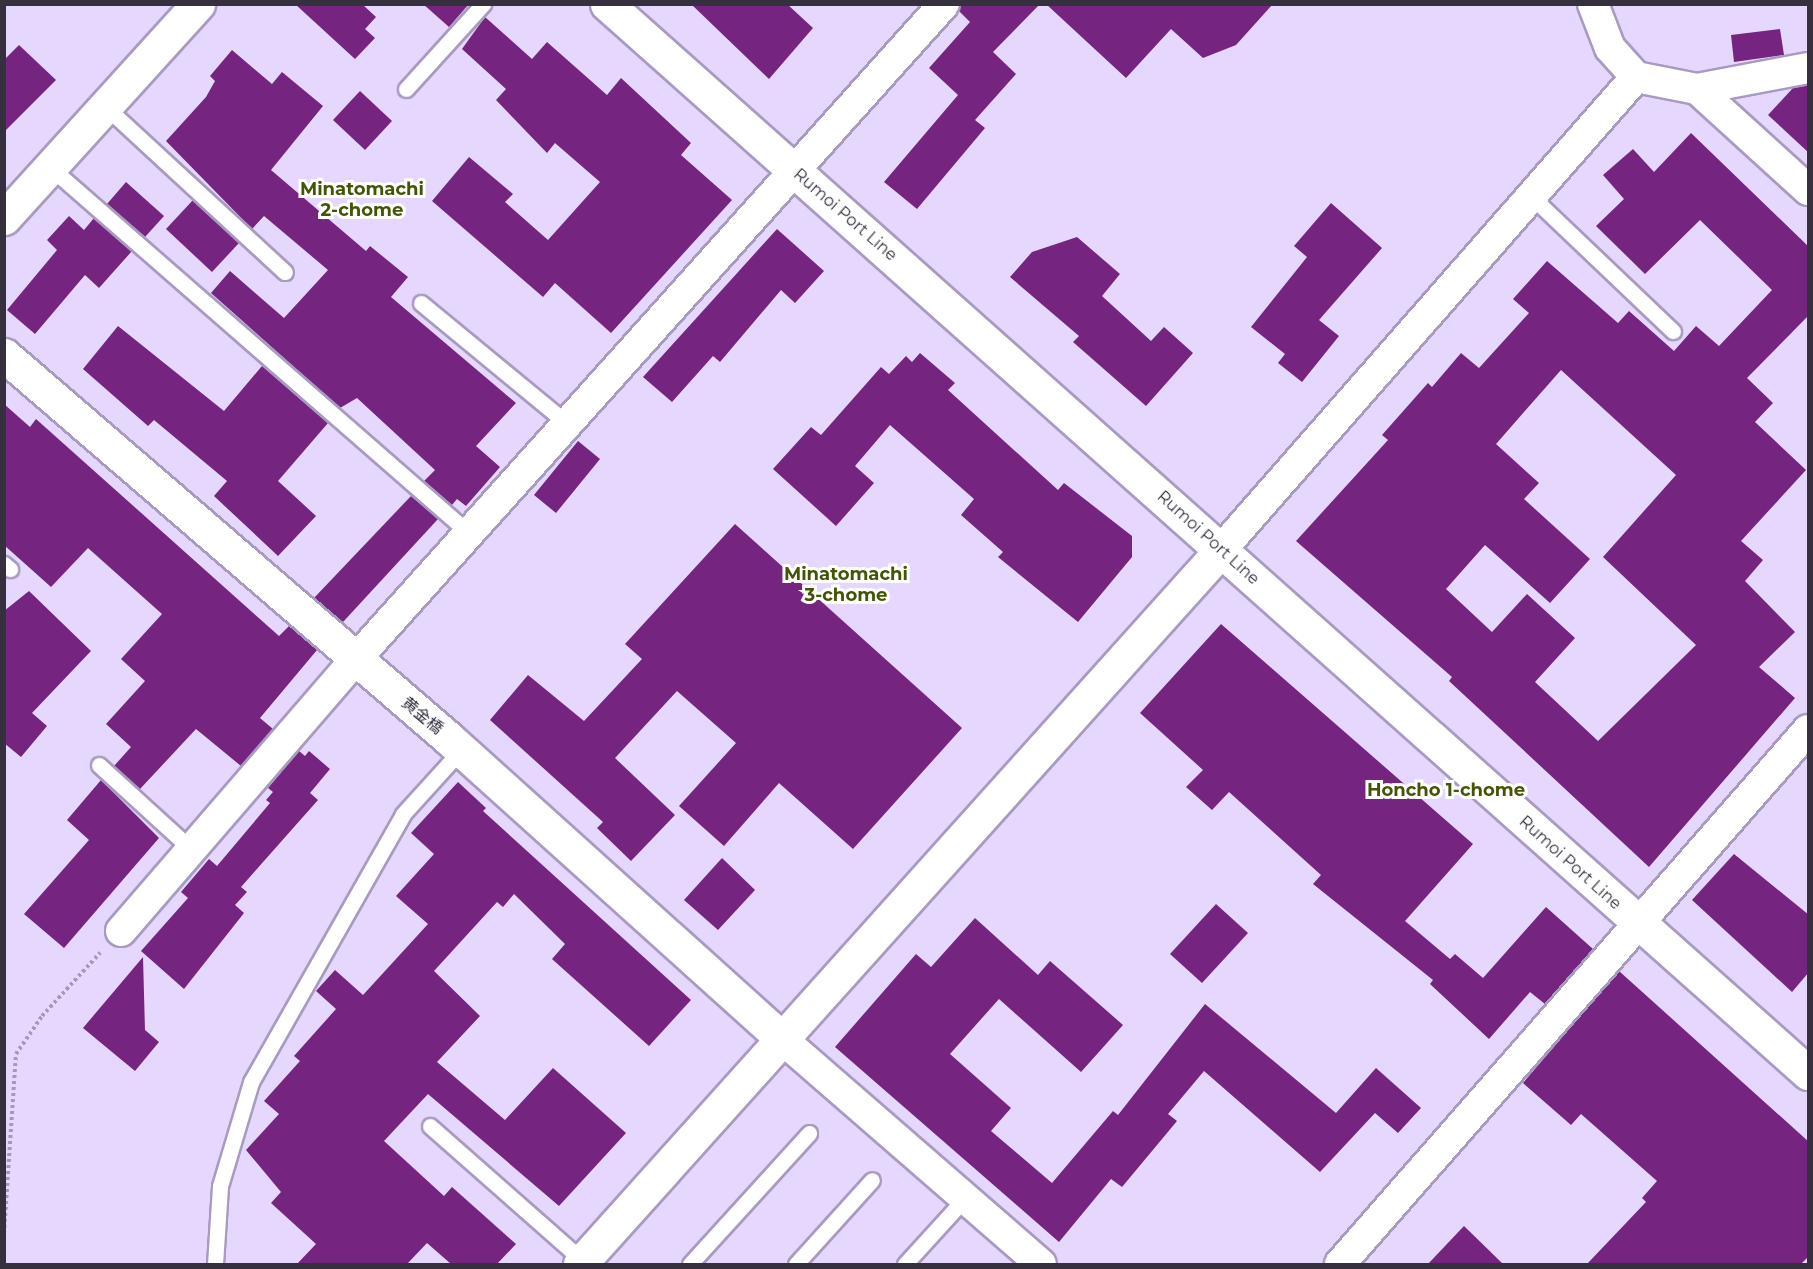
<!DOCTYPE html>
<html>
<head>
<meta charset="utf-8">
<style>
	body { margin:0 }
	#map { position:relative; width:1813px; height:1269px; overflow:hidden; background:#e6d7fe; font-family:Montserrat,"Noto Sans JP",sans-serif }
	div>[style] { position:absolute }
	.building>* { inset:0; background:#75247f }
	.path>* { height:4px; margin-top:-2px; transform-origin:0; background:repeating-linear-gradient(90deg,#a599b7 0 3px,transparent 0 6px) }
	.roads { filter:drop-shadow(2px 0 #a99ac0) drop-shadow(-2px 0 #a99ac0) drop-shadow(0 2px #a99ac0) drop-shadow(0 -2px #a99ac0) }
	.service>* { height:15px; margin:-7.5px; padding:0 7.5px; transform-origin:7.5px; border-radius:7.5px; background:#fff }
	.minor>* { height:30px; margin:-15px; padding:0 15px; transform-origin:15px; border-radius:15px; background:#fff }
	.tertiary>* { height:33px; margin:-16.5px; padding:0 16.5px; transform-origin:16.5px; border-radius:16.5px; background:#fff }
	.primary>* { height:33px; margin:-16.5px; padding:0 16.5px; transform-origin:16.5px; border-radius:16.5px; background:#fff }
	span { translate:-50% -50%; white-space:nowrap; text-align:center; line-height:1.15; -webkit-text-stroke:6px #fff; paint-order:stroke }
	.street-label { font-size:16px; color:#352f3e }
	.neighbourhood-label { font-size:18px; color:#435504; font-weight:700 }
	.frame { position:absolute; inset:0; border:6px solid #352f3e; pointer-events:none }
</style>
</head>
<body>
<div id="map">
	<div class="building">
		<i style="clip-path:polygon(295px 4px,362px 4px,376px 17px,365px 29px,375px 38px,355px 59px)"></i>
		<i style="clip-path:polygon(423px 4px,469px 4px,449px 27px)"></i>
		<i style="clip-path:polygon(691px 4px,787px 4px,813px 28px,769px 79px)"></i>
		<i style="clip-path:polygon(961px 4px,1040px 4px,993px 52px,1016px 74px,975px 120px,985px 128px,917px 209px,884px 182px,958px 95px,929px 68px,970px 22px,959px 11px)"></i>
		<i style="clip-path:polygon(1046px 4px,1273px 4px,1236px 45px,1203px 58px,1171px 29px,1126px 78px)"></i>
		<i style="clip-path:polygon(485px 17px,532px 59px,547px 42px,607px 95px,621px 78px,691px 143px,681px 155px,732px 200px,611px 333px,555px 283px,543px 297px,432px 201px,469px 157px,513px 194px,505px 202px,548px 240px,600px 182px,555px 143px,547px 153px,496px 100px,506px 89px,462px 49px)"></i>
		<i style="clip-path:polygon(1780px 29px,1784px 55px,1734px 62px,1731px 35px)"></i>
		<i style="clip-path:polygon(19px 45px,56px 80px,4px 132px,4px 60px)"></i>
		<i style="clip-path:polygon(232px 50px,272px 84px,282px 72px,323px 106px,271px 170px,366px 251px,370px 246px,408px 277px,391px 297px,516px 403px,476px 446px,500px 467px,466px 506px,457px 499px,452px 505px,424px 481px,435px 470px,357px 398px,340px 408px,211px 293px,230px 271px,284px 318px,328px 270px,264px 216px,252px 229px,166px 141px,206px 97px,215px 81px,210px 76px)"></i>
		<i style="clip-path:polygon(1809px 85px,1809px 153px,1768px 115px,1793px 88px)"></i>
		<i style="clip-path:polygon(360px 91px,392px 121px,365px 150px,333px 120px)"></i>
		<i style="clip-path:polygon(evenodd,1691px 133px,1809px 247px,1809px 315px,1747px 378px,1773px 403px,1755px 422px,1806px 470px,1741px 541px,1763px 560px,1745px 581px,1795px 632px,1759px 667px,1795px 698px,1649px 867px,1449px 681px,1452px 677px,1296px 541px,1388px 440px,1382px 435px,1428px 383px,1432px 387px,1461px 353px,1479px 368px,1529px 313px,1513px 299px,1547px 261px,1618px 323px,1629px 311px,1674px 351px,1696px 326px,1719px 346px,1772px 290px,1700px 220px,1645px 274px,1596px 226px,1624px 199px,1603px 175px,1633px 149px,1654px 172px,1691px 133px,1561px 370px,1676px 475px,1603px 557px,1696px 645px,1598px 741px,1535px 682px,1575px 638px,1527px 594px,1492px 632px,1446px 589px,1485px 545px,1550px 603px,1590px 559px,1524px 499px,1539px 483px,1496px 444px,1561px 370px)"></i>
		<i style="clip-path:polygon(126px 182px,164px 216px,145px 237px,107px 204px)"></i>
		<i style="clip-path:polygon(193px 200px,239px 243px,212px 272px,166px 229px)"></i>
		<i style="clip-path:polygon(1331px 203px,1382px 248px,1319px 320px,1339px 336px,1302px 382px,1278px 363px,1285px 354px,1251px 327px,1307px 257px,1294px 246px)"></i>
		<i style="clip-path:polygon(69px 216px,84px 230px,94px 218px,132px 251px,99px 288px,85px 275px,35px 334px,7px 310px,57px 250px,47px 240px)"></i>
		<i style="clip-path:polygon(777px 229px,824px 271px,795px 303px,781px 290px,720px 362px,713px 356px,672px 402px,643px 377px)"></i>
		<i style="clip-path:polygon(1077px 237px,1120px 274px,1102px 296px,1151px 341px,1164px 327px,1193px 353px,1146px 406px,1073px 342px,1079px 336px,1010px 277px,1032px 252px)"></i>
		<i style="clip-path:polygon(118px 326px,224px 411px,262px 366px,328px 423px,278px 481px,316px 516px,278px 556px,214px 496px,227px 481px,154px 420px,148px 426px,83px 369px)"></i>
		<i style="clip-path:polygon(920px 353px,955px 383px,948px 390px,1058px 490px,1064px 483px,1132px 536px,1132px 557px,1078px 622px,998px 557px,1003px 552px,961px 515px,974px 499px,890px 425px,855px 466px,874px 483px,836px 526px,773px 469px,811px 427px,821px 435px,881px 367px,889px 374px,906px 356px,912px 362px)"></i>
		<i style="clip-path:polygon(4px 404px,30px 427px,36px 419px,279px 636px,289px 626px,317px 650px,260px 718px,273px 729px,241px 766px,196px 729px,140px 789px,114px 766px,131px 747px,106px 724px,145px 681px,121px 659px,162px 614px,88px 548px,51px 587px,4px 545px)"></i>
		<i style="clip-path:polygon(578px 441px,600px 459px,556px 513px,534px 495px)"></i>
		<i style="clip-path:polygon(411px 496px,438px 519px,343px 622px,314px 598px)"></i>
		<i style="clip-path:polygon(735px 524px,962px 728px,853px 849px,779px 783px,724px 846px,679px 806px,736px 743px,677px 691px,615px 758px,675px 815px,631px 861px,597px 828px,603px 822px,490px 720px,528px 675px,584px 721px,642px 659px,625px 644px)"></i>
		<i style="clip-path:polygon(29px 591px,91px 651px,32px 713px,47px 726px,21px 757px,4px 743px,4px 611px)"></i>
		<i style="clip-path:polygon(1221px 624px,1473px 844px,1405px 921px,1450px 959px,1455px 954px,1483px 978px,1546px 907px,1593px 949px,1545px 1004px,1530px 992px,1489px 1039px,1430px 984px,1433px 980px,1313px 884px,1321px 875px,1229px 792px,1212px 810px,1186px 787px,1203px 770px,1140px 713px)"></i>
		<i style="clip-path:polygon(299px 751px,305px 756px,309px 751px,330px 769px,310px 793px,318px 800px,241px 887px,247px 892px,235px 905px,244px 913px,184px 989px,141px 951px,188px 898px,181px 892px,209px 859px,217px 866px,270px 803px,266px 800px,273px 792px,268px 788px)"></i>
		<i style="clip-path:polygon(101px 780px,159px 838px,64px 948px,24px 914px,89px 840px,67px 820px)"></i>
		<i style="clip-path:polygon(458px 782px,486px 808px,483px 811px,691px 1000px,649px 1046px,552px 959px,565px 944px,514px 894px,503px 907px,497px 902px,434px 971px,480px 1016px,437px 1062px,505px 1120px,553px 1068px,626px 1133px,559px 1206px,428px 1094px,384px 1141px,444px 1196px,452px 1187px,516px 1244px,497px 1264px,451px 1264px,427px 1243px,407px 1264px,297px 1264px,316px 1244px,271px 1203px,281px 1192px,246px 1150px,279px 1114px,264px 1101px,300px 1061px,294px 1056px,336px 1009px,316px 991px,335px 970px,363px 995px,428px 924px,396px 896px,434px 854px,411px 833px)"></i>
		<i style="clip-path:polygon(1734px 854px,1809px 915px,1809px 972px,1792px 992px,1692px 900px)"></i>
		<i style="clip-path:polygon(722px 858px,755px 890px,718px 930px,684px 900px)"></i>
		<i style="clip-path:polygon(1216px 904px,1248px 933px,1202px 983px,1170px 954px)"></i>
		<i style="clip-path:polygon(975px 918px,1038px 975px,1050px 961px,1123px 1025px,1081px 1072px,999px 999px,950px 1054px,1011px 1108px,991px 1131px,1052px 1183px,1113px 1111px,1118px 1115px,1205px 1004px,1336px 1113px,1376px 1068px,1421px 1108px,1398px 1133px,1375px 1113px,1320px 1172px,1204px 1071px,1168px 1114px,1177px 1121px,1122px 1187px,1111px 1179px,1059px 1242px,835px 1047px,916px 954px,931px 967px)"></i>
		<i style="clip-path:polygon(143px 957px,145px 1030px,159px 1042px,135px 1071px,83px 1028px)"></i>
		<i style="clip-path:polygon(1619px 971px,1809px 1142px,1809px 1256px,1801px 1264px,1587px 1264px,1646px 1202px,1642px 1198px,1657px 1181px,1581px 1114px,1571px 1125px,1523px 1083px)"></i>
		<i style="clip-path:polygon(1464px 1226px,1503px 1264px,1428px 1264px)"></i>
	</div>
	<div class="path">
		<i style="left:4px;top:1234px;width:180px;rotate:-86.2deg"></i>
		<i style="left:16px;top:1054px;width:46px;rotate:-55.6deg"></i>
		<i style="left:42px;top:1016px;width:86px;rotate:-47.4deg"></i>
	</div>
	<div class="roads">
		<div class="service">
			<i style="left:406px;top:89px;width:115px;rotate:-47.8deg"></i>
			<i style="left:107px;top:108px;width:242px;rotate:42.7deg"></i>
			<i style="left:51px;top:168px;width:555px;rotate:41.13deg"></i>
			<i style="left:1531px;top:196px;width:196px;rotate:43.6deg"></i>
			<i style="left:421px;top:303px;width:190px;rotate:39.5deg"></i>
			<i style="left:4px;top:564px;width:8px;rotate:40deg"></i>
			<i style="left:99px;top:765px;width:125px;rotate:42.4deg"></i>
			<i style="left:430px;top:1126px;width:204px;rotate:41.4deg"></i>
			<i style="left:215px;top:1264px;width:78px;rotate:-86.3deg"></i>
			<i style="left:220px;top:1186px;width:109px;rotate:-73.4deg"></i>
			<i style="left:251px;top:1082px;width:308px;rotate:-60.4deg"></i>
			<i style="left:403px;top:814px;width:86px;rotate:-47.8deg"></i>
			<i style="left:690px;top:1264px;width:177px;rotate:-47.7deg"></i>
			<i style="left:796px;top:1264px;width:113px;rotate:-47.9deg"></i>
			<i style="left:905px;top:1264px;width:89px;rotate:-47.7deg"></i>
		</div>
		<div class="minor">
			<i style="left:1593px;top:4px;width:47px;rotate:68.9deg"></i>
			<i style="left:1610px;top:48px;width:39px;rotate:48deg"></i>
			<i style="left:1636px;top:77px;width:62px;rotate:11.1deg"></i>
			<i style="left:1697px;top:89px;width:113px;rotate:-10.7deg"></i>
			<i style="left:1697px;top:89px;width:150px;rotate:42.3deg"></i>
			<i style="left:1221px;top:550px;width:629px;rotate:-48.74deg"></i>
			<i style="left:121px;top:931px;width:359px;rotate:-49.2deg"></i>
			<i style="left:356px;top:659px;width:880px;rotate:-48.09deg"></i>
			<i style="left:782px;top:1039px;width:343px;rotate:41deg"></i>
			<i style="left:1340px;top:1264px;width:710px;rotate:-48.77deg"></i>
		</div>
		<div class="tertiary">
			<i style="left:4px;top:218px;width:289px;rotate:-47.8deg"></i>
			<i style="left:4px;top:355px;width:585px;rotate:40.77deg"></i>
			<i style="left:447px;top:737px;width:451px;rotate:42deg"></i>
			<i style="left:580px;top:1264px;width:960px;rotate:-48.08deg"></i>
		</div>
		<div class="primary">
			<i style="left:607px;top:4px;width:1608px;rotate:41.67deg"></i>
		</div>
	</div>
	<div class="street-label">
		<span style="left:845px;top:215px;rotate:41deg">Rumoi Port Line</span>
		<span style="left:1208px;top:538px;rotate:42deg">Rumoi Port Line</span>
		<span style="left:422px;top:716px;rotate:40deg">黄金橋</span>
		<span style="left:1570px;top:863px;rotate:42deg">Rumoi Port Line</span>
	</div>
	<div class="neighbourhood-label">
		<span style="left:362px;top:200px">Minatomachi<br>2-chome</span>
		<span style="left:846px;top:585px">Minatomachi<br>3-chome</span>
		<span style="left:1446px;top:790px">Honcho 1-chome</span>
	</div>
	<div class="frame"></div>
</div>
</body>
</html>
